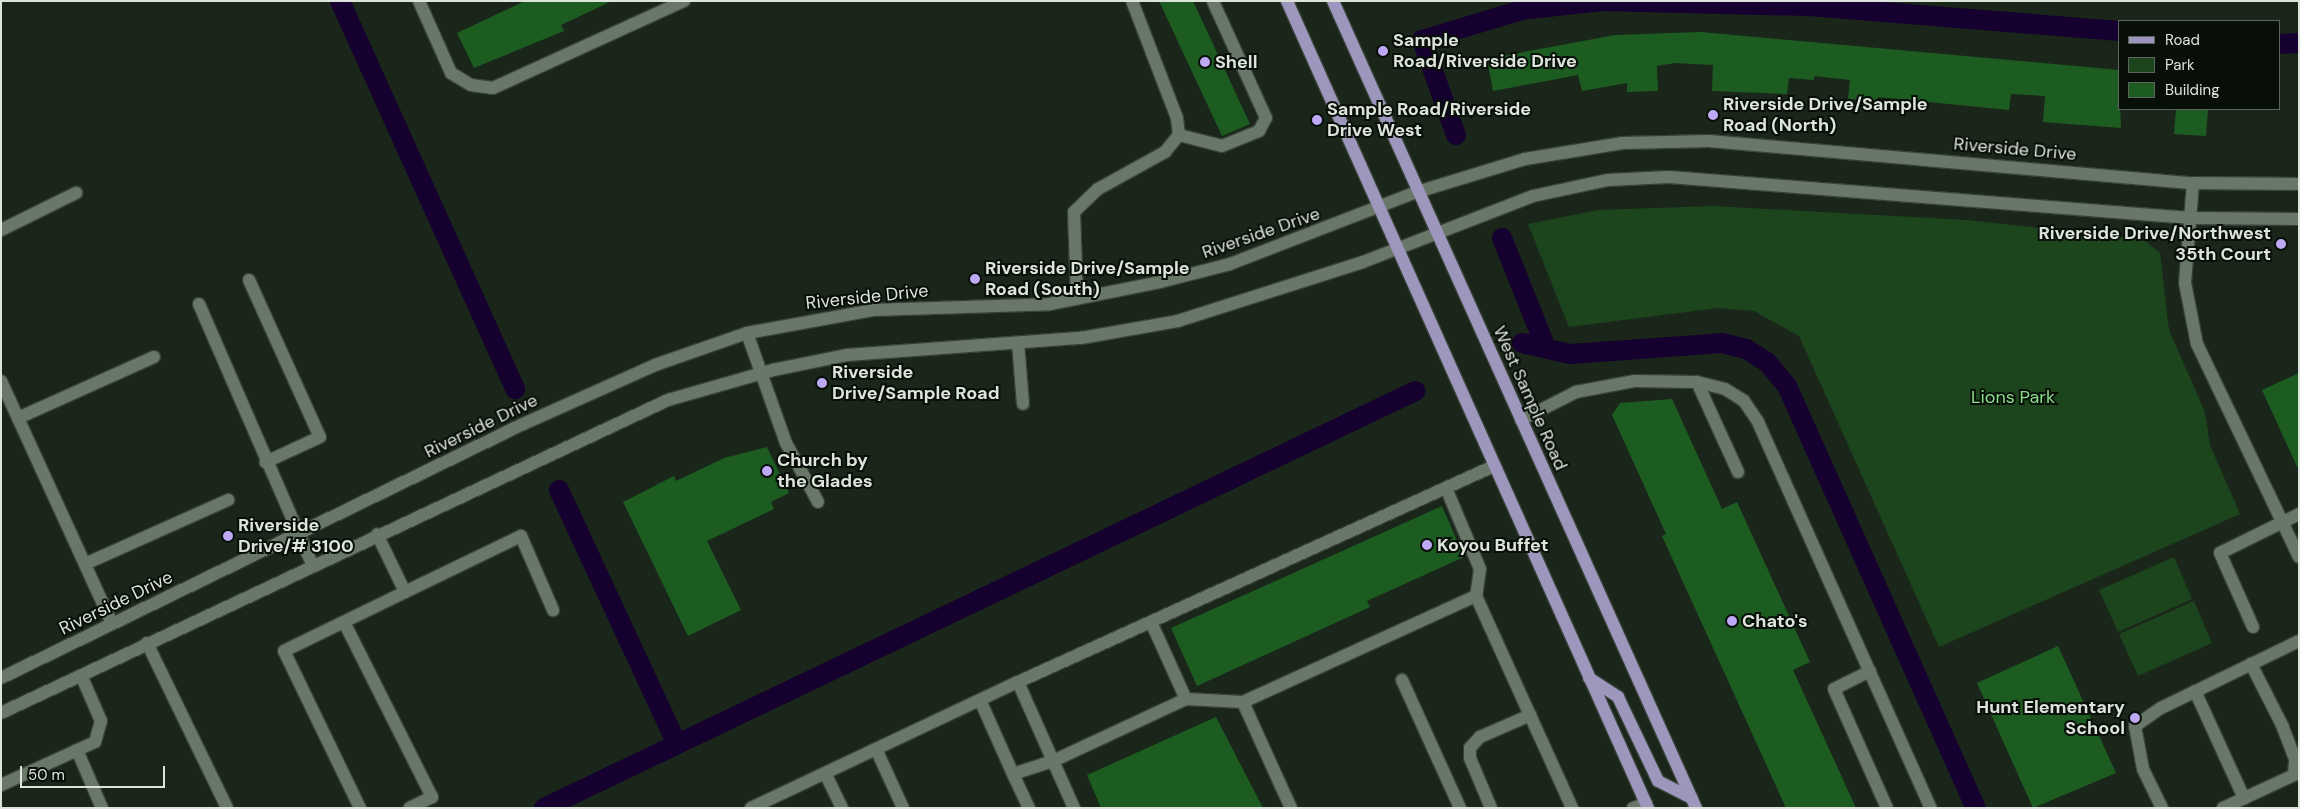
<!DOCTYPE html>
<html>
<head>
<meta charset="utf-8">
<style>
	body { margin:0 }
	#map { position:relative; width:2300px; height:809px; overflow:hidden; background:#1a261a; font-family:"DM Sans",sans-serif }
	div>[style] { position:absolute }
	.green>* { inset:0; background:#1c451d }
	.canal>* { height:20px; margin:-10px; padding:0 10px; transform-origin:10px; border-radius:10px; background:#15002f }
	.building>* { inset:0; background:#1c5c21 }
	.roads { filter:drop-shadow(1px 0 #394238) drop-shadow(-1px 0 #394238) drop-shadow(0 1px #394238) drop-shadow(0 -1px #394238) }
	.minor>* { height:12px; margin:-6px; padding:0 6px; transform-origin:6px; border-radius:6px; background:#687768 }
	.major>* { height:12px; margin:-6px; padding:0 6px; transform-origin:6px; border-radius:6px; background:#9d97bd }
	.dots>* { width:14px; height:14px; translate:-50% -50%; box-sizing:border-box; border:2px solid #080e08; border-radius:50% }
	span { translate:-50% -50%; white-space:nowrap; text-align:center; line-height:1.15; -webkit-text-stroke:4px #080e08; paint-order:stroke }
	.poi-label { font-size:18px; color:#dce4db; font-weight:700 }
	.left { translate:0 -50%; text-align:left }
	.right { translate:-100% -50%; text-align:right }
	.street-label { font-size:18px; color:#dce4db }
	.park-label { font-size:18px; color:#89de8a }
	.frame { position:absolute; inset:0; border:2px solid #dce4db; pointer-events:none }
	.legend { position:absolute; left:2118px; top:20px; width:162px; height:90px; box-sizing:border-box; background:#080e08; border:1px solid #5d645c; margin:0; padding:6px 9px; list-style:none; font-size:15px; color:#dce4db }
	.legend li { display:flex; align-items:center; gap:10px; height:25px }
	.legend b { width:25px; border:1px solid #5d645c }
	.scale { position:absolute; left:20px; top:766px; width:145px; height:22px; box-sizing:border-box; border:2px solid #dce4db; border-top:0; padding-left:6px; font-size:15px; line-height:18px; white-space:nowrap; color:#dce4db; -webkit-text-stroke:4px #080e08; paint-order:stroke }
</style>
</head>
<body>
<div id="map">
	<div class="green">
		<i style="clip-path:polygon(1713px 206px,1967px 220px,2144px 240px,2160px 253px,2169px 330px,2205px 412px,2210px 445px,2240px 514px,1939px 647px,1799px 336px,1754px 311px,1718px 308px,1569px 327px,1528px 224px,1598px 210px)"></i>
		<i style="clip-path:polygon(2174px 557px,2192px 599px,2118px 632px,2099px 590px)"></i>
		<i style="clip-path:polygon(2194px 601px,2212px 643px,2138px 676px,2119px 634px)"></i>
	</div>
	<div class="canal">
		<i style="left:340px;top:1px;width:426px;rotate:65.7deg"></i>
		<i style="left:2279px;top:44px;width:20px;rotate:-3deg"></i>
		<i style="left:1456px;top:135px;width:101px;rotate:-109.7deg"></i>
		<i style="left:1422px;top:40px;width:104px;rotate:-16.7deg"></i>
		<i style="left:1522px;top:10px;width:80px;rotate:-6.5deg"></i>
		<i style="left:1601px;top:1px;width:208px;rotate:1.4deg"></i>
		<i style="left:1809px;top:6px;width:311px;rotate:4.6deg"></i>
		<i style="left:1502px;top:238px;width:118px;rotate:68.2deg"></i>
		<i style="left:1522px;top:343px;width:49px;rotate:12.9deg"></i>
		<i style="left:1570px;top:354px;width:152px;rotate:-4.1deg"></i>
		<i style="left:1722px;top:343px;width:25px;rotate:14deg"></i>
		<i style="left:1746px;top:349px;width:25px;rotate:32deg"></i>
		<i style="left:1767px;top:362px;width:31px;rotate:50deg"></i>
		<i style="left:1787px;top:386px;width:462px;rotate:65.9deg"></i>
		<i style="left:559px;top:490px;width:280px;rotate:65.1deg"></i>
		<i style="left:544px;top:808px;width:966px;rotate:-25.58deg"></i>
	</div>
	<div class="building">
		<i style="clip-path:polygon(525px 1px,612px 1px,561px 25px,564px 31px,474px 68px,457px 33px)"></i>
		<i style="clip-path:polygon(1159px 1px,1193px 1px,1250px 124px,1222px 136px)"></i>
		<i style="clip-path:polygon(1701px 32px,2119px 70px,2121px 128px,2043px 122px,2045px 96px,2011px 94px,2009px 110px,1878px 97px,1877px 101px,1848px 99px,1850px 80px,1814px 76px,1814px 80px,1789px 78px,1787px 94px,1712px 91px,1713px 65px,1675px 63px,1657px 66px,1658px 91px,1627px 92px,1627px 83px,1582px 91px,1578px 75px,1493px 91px,1487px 59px,1615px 35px)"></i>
		<i style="clip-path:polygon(2176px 109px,2208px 109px,2206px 136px,2174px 134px)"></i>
		<i style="clip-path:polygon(2299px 373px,2299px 471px,2262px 390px)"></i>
		<i style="clip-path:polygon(1672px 399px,1722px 509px,1737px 502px,1810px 662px,1793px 670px,1856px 808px,1786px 808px,1662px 536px,1666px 534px,1612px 415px,1620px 403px)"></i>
		<i style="clip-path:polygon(767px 447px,789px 493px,771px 502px,774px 509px,707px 541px,741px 610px,688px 636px,623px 502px,674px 476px,676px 481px,724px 458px)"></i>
		<i style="clip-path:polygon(1442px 506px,1464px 557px,1367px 601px,1370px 607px,1197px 686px,1171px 628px)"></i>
		<i style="clip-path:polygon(2058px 646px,2116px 773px,2033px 808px,1977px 683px)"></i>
		<i style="clip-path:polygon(1216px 717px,1263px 808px,1101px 808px,1087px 775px)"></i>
	</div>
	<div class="roads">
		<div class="minor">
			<i style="left:419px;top:1px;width:79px;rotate:66deg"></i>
			<i style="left:451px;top:73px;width:23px;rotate:31deg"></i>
			<i style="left:471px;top:85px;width:22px;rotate:8deg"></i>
			<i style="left:493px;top:88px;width:210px;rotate:-24.5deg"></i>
			<i style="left:1179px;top:135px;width:44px;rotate:14.3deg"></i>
			<i style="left:1222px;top:146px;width:40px;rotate:-22deg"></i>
			<i style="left:1259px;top:131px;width:15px;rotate:-62deg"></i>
			<i style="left:1266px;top:118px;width:128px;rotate:-114.4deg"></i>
			<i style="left:2193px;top:183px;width:100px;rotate:94.6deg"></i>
			<i style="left:2185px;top:283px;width:62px;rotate:78.9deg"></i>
			<i style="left:2197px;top:344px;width:236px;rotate:64.4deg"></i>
			<i style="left:1px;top:230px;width:84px;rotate:-26.3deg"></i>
			<i style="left:249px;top:280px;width:172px;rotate:65.7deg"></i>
			<i style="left:320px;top:437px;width:60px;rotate:155.2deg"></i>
			<i style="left:1077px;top:298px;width:86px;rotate:-92deg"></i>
			<i style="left:1074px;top:212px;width:33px;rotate:-44deg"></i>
			<i style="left:1098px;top:189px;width:77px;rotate:-28.9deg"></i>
			<i style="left:1165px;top:152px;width:22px;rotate:-51deg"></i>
			<i style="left:1179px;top:135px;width:17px;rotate:-97deg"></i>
			<i style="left:1177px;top:118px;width:125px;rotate:-111deg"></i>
			<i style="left:199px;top:304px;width:283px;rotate:66.5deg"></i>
			<i style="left:747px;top:333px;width:117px;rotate:70.5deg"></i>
			<i style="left:786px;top:443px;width:67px;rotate:61.5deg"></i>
			<i style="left:1018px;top:343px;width:61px;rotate:85.3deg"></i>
			<i style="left:1px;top:381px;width:267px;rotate:65.4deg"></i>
			<i style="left:1697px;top:382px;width:99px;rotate:65.5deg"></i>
			<i style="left:18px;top:418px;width:149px;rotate:-24.2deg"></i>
			<i style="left:1521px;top:420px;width:62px;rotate:-27deg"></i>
			<i style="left:1576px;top:392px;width:60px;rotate:-10.6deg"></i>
			<i style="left:1635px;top:381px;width:62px;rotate:0.9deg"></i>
			<i style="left:1697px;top:382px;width:29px;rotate:14deg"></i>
			<i style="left:1725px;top:389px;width:22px;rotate:32deg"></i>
			<i style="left:1744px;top:401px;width:25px;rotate:56deg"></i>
			<i style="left:1758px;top:422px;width:423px;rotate:65.9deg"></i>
			<i style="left:1446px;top:488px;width:88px;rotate:67.2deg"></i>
			<i style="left:1480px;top:569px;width:27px;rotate:98deg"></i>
			<i style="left:85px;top:564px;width:157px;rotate:-24.1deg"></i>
			<i style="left:405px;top:592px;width:129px;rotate:-25.8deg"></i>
			<i style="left:521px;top:536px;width:81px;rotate:66.6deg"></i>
			<i style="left:344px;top:622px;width:196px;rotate:63.3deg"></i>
			<i style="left:432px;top:797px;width:25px;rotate:154deg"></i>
			<i style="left:1151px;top:622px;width:85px;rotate:65.6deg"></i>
			<i style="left:1186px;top:699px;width:57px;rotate:3deg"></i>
			<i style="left:2253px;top:627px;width:81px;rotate:-114deg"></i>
			<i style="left:2220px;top:553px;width:88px;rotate:-26.3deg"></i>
			<i style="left:147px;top:643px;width:183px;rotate:64.1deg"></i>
			<i style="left:1870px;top:671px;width:40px;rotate:153.4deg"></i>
			<i style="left:1834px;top:689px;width:130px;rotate:66deg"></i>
			<i style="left:1px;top:678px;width:578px;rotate:-25.94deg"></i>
			<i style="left:521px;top:425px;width:147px;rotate:-24.1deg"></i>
			<i style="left:655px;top:365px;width:97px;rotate:-19.2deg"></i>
			<i style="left:747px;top:333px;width:128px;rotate:-10.3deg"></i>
			<i style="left:873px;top:310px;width:177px;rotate:-1.9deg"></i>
			<i style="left:1050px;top:304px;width:112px;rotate:-11.3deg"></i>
			<i style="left:1160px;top:282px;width:72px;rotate:-14.4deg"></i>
			<i style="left:1230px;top:264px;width:200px;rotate:-21.1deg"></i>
			<i style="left:1417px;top:192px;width:113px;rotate:-17deg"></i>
			<i style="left:1525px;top:159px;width:99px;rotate:-9.3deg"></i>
			<i style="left:1623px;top:143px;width:86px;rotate:-1.3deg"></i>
			<i style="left:1709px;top:141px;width:486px;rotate:5deg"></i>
			<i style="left:2193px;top:183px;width:106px;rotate:0.5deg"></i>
			<i style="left:1402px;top:680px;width:141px;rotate:65.6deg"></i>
			<i style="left:2195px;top:691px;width:118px;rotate:65.4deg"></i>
			<i style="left:980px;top:700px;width:81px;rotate:66deg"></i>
			<i style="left:1013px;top:774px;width:42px;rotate:-18deg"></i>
			<i style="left:1053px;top:761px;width:147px;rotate:-25deg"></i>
			<i style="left:1px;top:713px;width:737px;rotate:-25.14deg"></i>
			<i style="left:668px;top:400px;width:109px;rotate:-15.9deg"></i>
			<i style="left:773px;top:370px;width:76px;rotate:-11.5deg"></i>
			<i style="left:847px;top:355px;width:235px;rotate:-4.2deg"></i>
			<i style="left:1081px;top:338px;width:98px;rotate:-9.9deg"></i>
			<i style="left:1178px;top:321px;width:194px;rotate:-17.7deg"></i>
			<i style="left:1363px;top:262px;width:182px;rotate:-21.2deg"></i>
			<i style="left:1533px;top:196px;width:77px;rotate:-12deg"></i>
			<i style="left:1608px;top:180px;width:61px;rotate:-2.8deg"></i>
			<i style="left:1669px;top:177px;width:524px;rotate:4.49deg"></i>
			<i style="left:2191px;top:218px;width:108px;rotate:0.5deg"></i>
			<i style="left:876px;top:749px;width:65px;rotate:65.4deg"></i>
			<i style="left:77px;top:750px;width:63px;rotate:66.7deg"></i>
			<i style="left:825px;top:773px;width:39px;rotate:64deg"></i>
			<i style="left:1013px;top:774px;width:38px;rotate:65deg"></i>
			<i style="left:1px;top:785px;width:103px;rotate:-24.6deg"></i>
			<i style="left:95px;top:742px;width:22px;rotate:-74deg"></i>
			<i style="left:101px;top:721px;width:50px;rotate:-113.5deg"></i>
			<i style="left:360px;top:808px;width:174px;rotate:-115.8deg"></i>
			<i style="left:284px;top:651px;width:135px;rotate:-26deg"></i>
			<i style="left:405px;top:592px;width:64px;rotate:-115.8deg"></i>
			<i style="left:751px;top:808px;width:295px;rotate:-25.3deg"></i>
			<i style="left:1074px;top:808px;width:138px;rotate:-114deg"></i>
			<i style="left:1018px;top:682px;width:523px;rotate:-24.41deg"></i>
			<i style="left:1291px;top:808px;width:116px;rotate:-114.4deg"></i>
			<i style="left:1243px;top:702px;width:256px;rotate:-24.5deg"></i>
			<i style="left:1476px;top:596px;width:233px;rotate:65.6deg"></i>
			<i style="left:1491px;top:808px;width:54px;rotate:-112.8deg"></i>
			<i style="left:1470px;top:758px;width:10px;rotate:-90deg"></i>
			<i style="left:1470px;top:748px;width:15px;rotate:-48deg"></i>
			<i style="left:1480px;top:737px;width:55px;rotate:-23.7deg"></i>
			<i style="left:1633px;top:808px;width:14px;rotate:-21deg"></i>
			<i style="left:2162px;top:808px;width:43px;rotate:-116deg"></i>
			<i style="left:2143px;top:769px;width:44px;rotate:-100.5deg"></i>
			<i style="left:2135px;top:726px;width:32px;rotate:-35deg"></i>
			<i style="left:2161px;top:708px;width:153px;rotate:-25.9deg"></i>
			<i style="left:2223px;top:808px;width:78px;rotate:-24.9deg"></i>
			<i style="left:2294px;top:775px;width:16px;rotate:-86deg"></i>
			<i style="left:2295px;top:759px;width:34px;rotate:-111deg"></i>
			<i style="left:2283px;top:727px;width:71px;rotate:-116.9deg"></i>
		</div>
		<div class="major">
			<i style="left:1287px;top:1px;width:884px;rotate:65.9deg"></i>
			<i style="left:1333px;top:1px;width:885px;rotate:65.78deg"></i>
			<i style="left:1589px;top:678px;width:35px;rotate:33deg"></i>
			<i style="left:1618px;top:697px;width:93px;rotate:64.5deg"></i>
			<i style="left:1658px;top:781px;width:38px;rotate:27deg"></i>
		</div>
	</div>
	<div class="dots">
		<i style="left:1383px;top:51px;background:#bea9f4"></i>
		<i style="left:1205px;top:62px;background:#bea9f4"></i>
		<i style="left:1713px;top:115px;background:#bea9f4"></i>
		<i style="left:1317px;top:120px;background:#bea9f4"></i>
		<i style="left:2281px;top:244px;background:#bea9f4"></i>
		<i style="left:975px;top:279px;background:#bea9f4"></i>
		<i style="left:822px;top:383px;background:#bea9f4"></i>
		<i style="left:767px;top:471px;background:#bea9f4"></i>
		<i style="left:228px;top:536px;background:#bea9f4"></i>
		<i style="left:1427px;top:545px;background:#bea9f4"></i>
		<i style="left:1732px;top:621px;background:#bea9f4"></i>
		<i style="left:2135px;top:718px;background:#bea9f4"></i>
	</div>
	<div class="poi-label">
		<span class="left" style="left:1393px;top:51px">Sample<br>Road/Riverside Drive</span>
		<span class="left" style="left:1215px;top:62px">Shell</span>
		<span class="left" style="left:1723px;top:115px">Riverside Drive/Sample<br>Road (North)</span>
		<span class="left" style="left:1327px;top:120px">Sample Road/Riverside<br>Drive West</span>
		<span class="right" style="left:2271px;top:244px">Riverside Drive/Northwest<br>35th Court</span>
		<span class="left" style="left:985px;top:279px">Riverside Drive/Sample<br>Road (South)</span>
		<span class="left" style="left:832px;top:383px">Riverside<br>Drive/Sample Road</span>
		<span class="left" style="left:777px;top:471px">Church by<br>the Glades</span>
		<span class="left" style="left:238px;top:536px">Riverside<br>Drive/# 3100</span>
		<span class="left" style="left:1437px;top:545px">Koyou Buffet</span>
		<span class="left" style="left:1742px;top:621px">Chato's</span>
		<span class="right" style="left:2125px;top:718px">Hunt Elementary<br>School</span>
	</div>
	<div class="street-label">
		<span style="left:2015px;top:149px;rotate:5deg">Riverside Drive</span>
		<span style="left:1261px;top:233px;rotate:-19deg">Riverside Drive</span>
		<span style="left:867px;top:297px;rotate:-6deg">Riverside Drive</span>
		<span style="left:1530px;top:398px;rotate:66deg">West Sample Road</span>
		<span style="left:481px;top:426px;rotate:-26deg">Riverside Drive</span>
		<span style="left:116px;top:603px;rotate:-26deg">Riverside Drive</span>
	</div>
	<div class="park-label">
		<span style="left:2013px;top:397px">Lions Park</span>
	</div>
	<div class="frame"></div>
	<ul class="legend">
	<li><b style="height:6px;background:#9d97bd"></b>Road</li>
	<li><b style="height:14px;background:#1c451d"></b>Park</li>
	<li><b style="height:14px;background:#1c5c21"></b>Building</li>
	</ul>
	<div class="scale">50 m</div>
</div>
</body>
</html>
